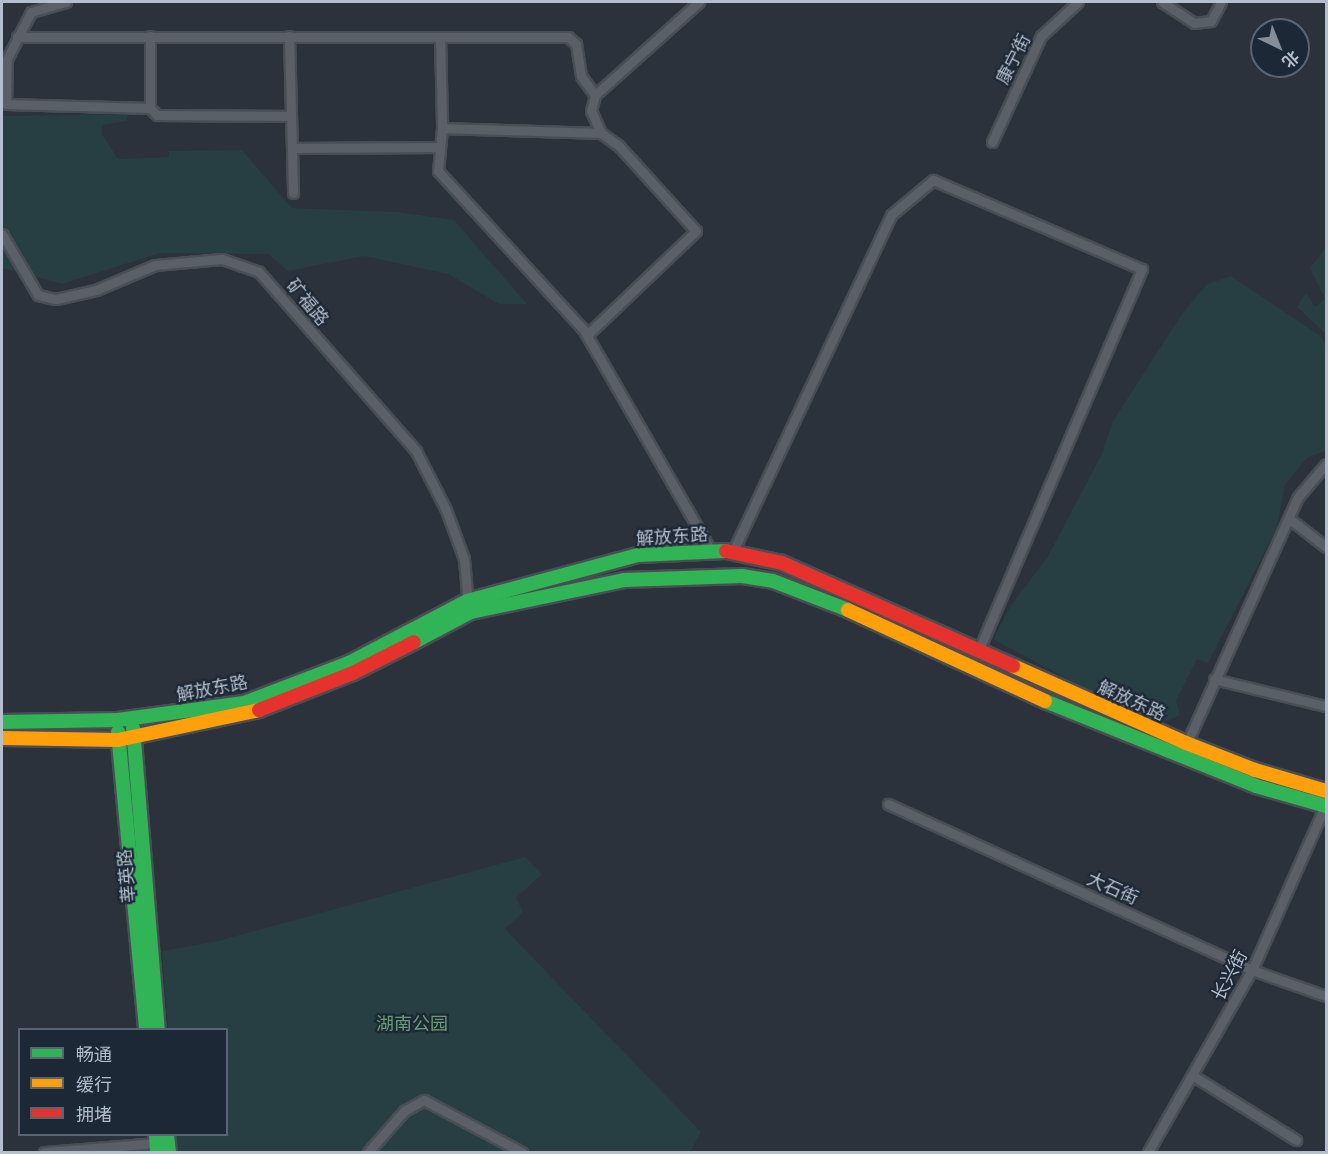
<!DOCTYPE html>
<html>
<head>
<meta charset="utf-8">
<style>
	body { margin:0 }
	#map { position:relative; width:1328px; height:1154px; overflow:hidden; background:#2b323b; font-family:"Golos Text","Noto Sans SC",sans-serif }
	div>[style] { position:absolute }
	.green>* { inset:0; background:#273e42 }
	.roads { filter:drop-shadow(2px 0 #494e55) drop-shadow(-2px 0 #494e55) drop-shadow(0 2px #494e55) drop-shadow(0 -2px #494e55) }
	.street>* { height:9px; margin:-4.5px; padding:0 4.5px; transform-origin:4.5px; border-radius:4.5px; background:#5b6068 }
	.fast>* { height:14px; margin:-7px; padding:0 7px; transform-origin:7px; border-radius:7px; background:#30b455 }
	.slow>* { height:14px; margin:-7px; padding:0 7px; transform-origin:7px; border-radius:7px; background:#ff9f0a }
	.jam>* { height:14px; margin:-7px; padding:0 7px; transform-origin:7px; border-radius:7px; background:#e5322d }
	span { translate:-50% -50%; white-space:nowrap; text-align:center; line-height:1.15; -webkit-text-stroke:4.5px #1d2836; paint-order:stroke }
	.street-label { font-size:18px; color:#b5becc }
	.park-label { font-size:18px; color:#6a9e75 }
	.frame { position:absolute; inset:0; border:3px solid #b5becc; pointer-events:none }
	.legend { position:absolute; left:18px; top:1028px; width:210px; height:108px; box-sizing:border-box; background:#1d2836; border:2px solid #5a6472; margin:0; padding:8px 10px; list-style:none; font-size:18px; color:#b5becc }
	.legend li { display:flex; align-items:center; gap:12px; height:30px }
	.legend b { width:30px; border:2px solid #5a6472 }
	.north { position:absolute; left:1250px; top:18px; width:60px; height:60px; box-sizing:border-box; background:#1d2836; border:2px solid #5a6472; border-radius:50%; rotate:137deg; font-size:16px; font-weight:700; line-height:24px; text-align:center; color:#b5becc }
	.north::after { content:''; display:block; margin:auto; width:21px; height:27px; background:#858d99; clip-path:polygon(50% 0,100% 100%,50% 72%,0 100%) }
</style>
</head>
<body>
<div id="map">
	<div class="green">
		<i style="clip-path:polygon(128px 114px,127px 121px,102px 125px,102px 134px,118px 159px,169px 157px,169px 151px,242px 150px,292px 208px,397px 212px,454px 220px,527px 304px,499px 304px,448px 274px,364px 256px,288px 271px,268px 254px,160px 253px,62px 284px,2px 268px,2px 116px)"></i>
		<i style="clip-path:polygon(1326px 248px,1326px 334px,1297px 307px,1306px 293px,1315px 307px,1325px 299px,1310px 268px)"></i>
		<i style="clip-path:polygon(1231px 276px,1322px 337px,1326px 348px,1325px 451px,1307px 458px,1285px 485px,1277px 528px,1208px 663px,1197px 659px,1176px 701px,1180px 715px,1168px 721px,1084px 688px,993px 639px,1011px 605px,1047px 558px,1102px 454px,1113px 421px,1182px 314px,1207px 284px)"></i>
		<i style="clip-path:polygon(525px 857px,542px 874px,516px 898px,523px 912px,505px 929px,701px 1132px,690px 1152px,176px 1152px,175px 1135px,226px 1134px,226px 1030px,168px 1029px,162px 951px,218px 941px)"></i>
	</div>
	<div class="roads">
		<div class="street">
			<i style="left:66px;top:2px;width:36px;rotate:164deg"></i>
			<i style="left:31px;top:12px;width:53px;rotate:117.1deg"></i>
			<i style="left:7px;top:59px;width:45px;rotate:91.3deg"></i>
			<i style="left:6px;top:104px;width:144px;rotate:1.6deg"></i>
			<i style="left:150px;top:108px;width:10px;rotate:45deg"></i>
			<i style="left:157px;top:115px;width:134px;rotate:0.4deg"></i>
			<i style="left:1162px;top:2px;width:38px;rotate:33deg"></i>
			<i style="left:1194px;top:23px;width:17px;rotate:-7deg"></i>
			<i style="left:1211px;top:21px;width:21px;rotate:-62deg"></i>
			<i style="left:150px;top:36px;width:72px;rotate:90deg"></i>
			<i style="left:289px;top:36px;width:157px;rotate:88.5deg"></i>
			<i style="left:17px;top:37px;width:551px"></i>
			<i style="left:568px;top:37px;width:11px;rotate:41deg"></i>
			<i style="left:576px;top:44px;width:32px;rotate:81deg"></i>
			<i style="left:581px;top:76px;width:24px;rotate:54deg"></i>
			<i style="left:440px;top:37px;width:91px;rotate:88.7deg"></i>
			<i style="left:601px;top:133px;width:24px;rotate:-114deg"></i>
			<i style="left:591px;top:111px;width:16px;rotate:-76deg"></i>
			<i style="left:595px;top:95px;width:140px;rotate:-41.8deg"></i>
			<i style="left:992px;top:142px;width:117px;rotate:-65.2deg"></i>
			<i style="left:1041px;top:36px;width:50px;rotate:-42.6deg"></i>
			<i style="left:292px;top:148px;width:148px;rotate:-0.4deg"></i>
			<i style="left:2px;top:234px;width:71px;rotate:59.5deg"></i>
			<i style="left:38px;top:295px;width:18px;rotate:13deg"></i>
			<i style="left:56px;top:299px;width:41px;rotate:-12.7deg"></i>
			<i style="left:96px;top:290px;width:64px;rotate:-23deg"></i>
			<i style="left:155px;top:265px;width:67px;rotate:-5.1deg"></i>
			<i style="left:222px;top:259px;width:39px;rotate:19deg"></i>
			<i style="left:259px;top:272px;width:238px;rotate:48.7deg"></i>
			<i style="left:416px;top:451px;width:66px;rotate:63deg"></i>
			<i style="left:446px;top:510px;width:52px;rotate:69.8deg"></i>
			<i style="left:464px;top:559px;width:46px;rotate:85deg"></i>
			<i style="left:587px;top:335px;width:151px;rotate:-43.7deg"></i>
			<i style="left:696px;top:231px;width:115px;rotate:-132.2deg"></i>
			<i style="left:619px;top:146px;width:22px;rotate:-144deg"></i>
			<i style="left:601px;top:133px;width:159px;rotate:-178.2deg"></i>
			<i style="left:442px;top:128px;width:43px;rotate:95.3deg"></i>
			<i style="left:438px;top:171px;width:214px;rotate:47.5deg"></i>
			<i style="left:583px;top:329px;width:256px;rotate:60deg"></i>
			<i style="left:1291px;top:520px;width:44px;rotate:37.6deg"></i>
			<i style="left:733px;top:551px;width:371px;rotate:-64.8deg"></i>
			<i style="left:891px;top:215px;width:55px;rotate:-39.8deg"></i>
			<i style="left:933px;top:180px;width:227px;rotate:23.1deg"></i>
			<i style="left:1142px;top:269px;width:417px;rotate:113.2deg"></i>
			<i style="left:1214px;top:679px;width:115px;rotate:13.6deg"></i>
			<i style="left:1185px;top:747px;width:274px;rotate:-65.7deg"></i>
			<i style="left:1298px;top:497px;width:43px;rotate:-49.7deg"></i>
			<i style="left:888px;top:804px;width:400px;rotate:24.5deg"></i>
			<i style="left:1252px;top:970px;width:78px;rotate:19.4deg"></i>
			<i style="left:1192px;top:1075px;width:123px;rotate:32deg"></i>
			<i style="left:44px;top:1152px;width:112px;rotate:-4.6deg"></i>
			<i style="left:368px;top:1152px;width:55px;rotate:-48.7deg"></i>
			<i style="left:404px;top:1111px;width:23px;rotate:-29deg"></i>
			<i style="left:424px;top:1100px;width:111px;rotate:28deg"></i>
			<i style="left:1148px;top:1152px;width:210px;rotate:-60.3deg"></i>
			<i style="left:1252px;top:970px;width:180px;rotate:-66deg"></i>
		</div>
		<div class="fast">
			<i style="left:414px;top:642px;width:64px;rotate:-27.8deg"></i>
			<i style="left:471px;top:612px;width:156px;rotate:-11.8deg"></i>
			<i style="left:624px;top:580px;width:118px;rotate:-1.9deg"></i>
			<i style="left:742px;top:576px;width:31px;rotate:9deg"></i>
			<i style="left:773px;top:581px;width:80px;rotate:21.1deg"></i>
			<i style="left:1045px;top:701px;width:227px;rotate:21.9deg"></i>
			<i style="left:1256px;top:786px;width:73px;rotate:15.9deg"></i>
			<i style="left:2px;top:722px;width:116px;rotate:-1deg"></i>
			<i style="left:118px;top:720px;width:127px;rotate:-7.7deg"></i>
			<i style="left:244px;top:703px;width:112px;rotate:-20.9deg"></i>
			<i style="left:349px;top:663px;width:133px;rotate:-27.7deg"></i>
			<i style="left:467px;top:601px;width:177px;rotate:-15.1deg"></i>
			<i style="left:638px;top:555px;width:88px;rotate:-2.6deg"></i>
			<i style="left:133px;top:728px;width:303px;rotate:85.3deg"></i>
			<i style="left:118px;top:732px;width:299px;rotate:84.6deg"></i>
			<i style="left:156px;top:1134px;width:18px;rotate:87deg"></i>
			<i style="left:167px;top:1134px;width:18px;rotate:84deg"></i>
		</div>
		<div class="slow">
			<i style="left:848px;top:610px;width:217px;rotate:24.8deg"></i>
			<i style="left:1013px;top:666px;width:189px;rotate:24deg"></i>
			<i style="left:1186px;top:743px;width:74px;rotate:21.4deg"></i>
			<i style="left:1255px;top:770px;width:74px;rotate:16.5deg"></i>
			<i style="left:2px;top:738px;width:116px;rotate:1deg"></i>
			<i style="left:118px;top:740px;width:144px;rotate:-12deg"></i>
		</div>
		<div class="jam">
			<i style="left:726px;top:551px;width:57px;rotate:12.1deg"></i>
			<i style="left:782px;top:563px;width:253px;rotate:24deg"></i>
			<i style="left:259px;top:710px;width:101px;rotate:-21.5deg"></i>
			<i style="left:353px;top:673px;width:68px;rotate:-26.9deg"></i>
		</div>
	</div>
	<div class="street-label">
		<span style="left:1013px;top:59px;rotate:-63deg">康宁街</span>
		<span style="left:308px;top:302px;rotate:50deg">矿福路</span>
		<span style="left:672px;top:536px;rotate:-4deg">解放东路</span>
		<span style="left:212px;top:688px;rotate:-11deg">解放东路</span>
		<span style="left:1132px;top:700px;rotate:24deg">解放东路</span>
		<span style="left:126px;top:876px;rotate:-95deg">莘英路</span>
		<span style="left:1113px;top:888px;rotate:24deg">大石街</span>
		<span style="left:1229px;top:975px;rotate:-62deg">长兴街</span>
	</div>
	<div class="park-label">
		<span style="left:412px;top:1023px">湖南公园</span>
	</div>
	<div class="frame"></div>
	<ul class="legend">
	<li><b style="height:8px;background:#30b455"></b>畅通</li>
	<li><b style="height:8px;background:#ff9f0a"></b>缓行</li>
	<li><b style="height:8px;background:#e5322d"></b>拥堵</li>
	</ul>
	<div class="north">北</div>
</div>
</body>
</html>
